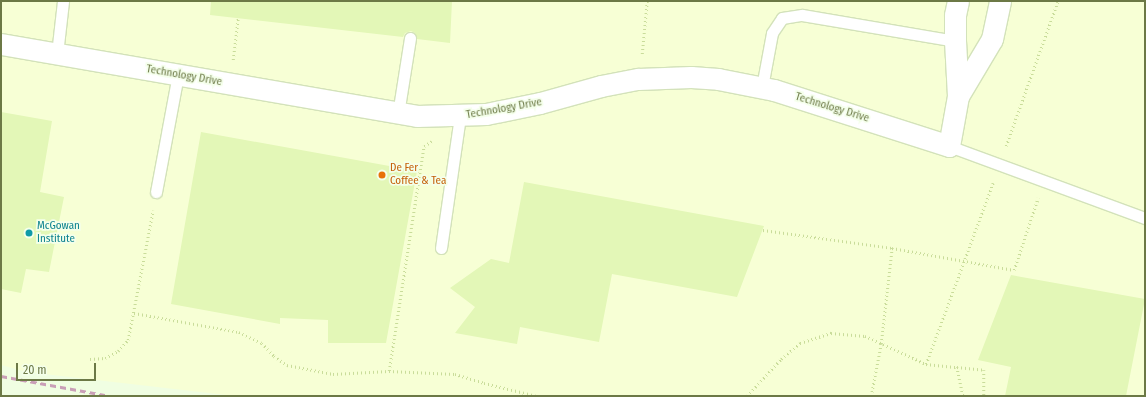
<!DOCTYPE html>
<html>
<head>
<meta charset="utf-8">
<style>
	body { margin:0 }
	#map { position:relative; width:1146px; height:397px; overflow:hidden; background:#f0fee2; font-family:"Fira Sans Condensed",sans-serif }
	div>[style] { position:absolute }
	.commercial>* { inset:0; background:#f7ffd5 }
	.building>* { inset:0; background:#e3f7b7 }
	.path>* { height:2.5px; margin-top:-1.25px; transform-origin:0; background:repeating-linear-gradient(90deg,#c9dc9a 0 1px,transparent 0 4px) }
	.roads { filter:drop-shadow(1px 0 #d3e2ba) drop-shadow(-1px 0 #d3e2ba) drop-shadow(0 1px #d3e2ba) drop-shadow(0 -1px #d3e2ba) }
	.lane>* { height:11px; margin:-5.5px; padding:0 5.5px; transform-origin:5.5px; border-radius:5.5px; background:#fff }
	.street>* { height:21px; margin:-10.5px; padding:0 10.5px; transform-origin:10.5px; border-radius:10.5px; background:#fff }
	.rail>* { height:3px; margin-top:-1.5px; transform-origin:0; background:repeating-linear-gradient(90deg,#c99fb7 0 6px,transparent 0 10px) }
	.dots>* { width:11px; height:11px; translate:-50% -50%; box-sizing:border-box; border:2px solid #f4ffea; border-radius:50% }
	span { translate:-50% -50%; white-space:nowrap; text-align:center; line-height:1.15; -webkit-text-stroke:3.5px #f4ffea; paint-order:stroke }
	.street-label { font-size:11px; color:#6c7946 }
	.food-label { font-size:11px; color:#c56008 }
	.left { translate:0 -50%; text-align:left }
	.culture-label { font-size:11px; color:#0d838f }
	.frame { position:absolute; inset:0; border:2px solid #6c7946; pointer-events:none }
	.scale { position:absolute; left:16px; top:363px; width:80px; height:18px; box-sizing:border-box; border:2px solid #6c7946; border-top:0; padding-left:5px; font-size:12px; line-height:14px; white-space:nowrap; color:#6c7946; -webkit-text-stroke:3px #f4ffea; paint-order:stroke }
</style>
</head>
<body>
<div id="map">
	<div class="commercial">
		<i style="clip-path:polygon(1px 1px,1145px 1px,1145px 396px,235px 396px,27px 372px,1px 365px)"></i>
	</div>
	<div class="building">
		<i style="clip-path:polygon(211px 1px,452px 1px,450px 43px,417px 39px,415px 33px,411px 31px,405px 33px,403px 37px,210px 15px)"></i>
		<i style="clip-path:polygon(1px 112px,52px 121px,40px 192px,64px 197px,49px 272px,26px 269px,21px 293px,1px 289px)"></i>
		<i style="clip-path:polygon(201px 132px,417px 171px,386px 343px,328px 343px,328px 320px,280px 318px,280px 324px,171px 304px)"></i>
		<i style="clip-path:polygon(524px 182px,764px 226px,737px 297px,612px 274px,599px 342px,520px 327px,517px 344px,455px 333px,475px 307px,450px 288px,491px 259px,509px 263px)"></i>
		<i style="clip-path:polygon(1011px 275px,1145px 299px,1126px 396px,1005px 396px,1011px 367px,978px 360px)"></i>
	</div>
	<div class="path">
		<i style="left:642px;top:54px;width:53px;rotate:-84.6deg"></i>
		<i style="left:233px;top:60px;width:42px;rotate:-83.2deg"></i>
		<i style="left:1006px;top:146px;width:154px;rotate:-70.3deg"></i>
		<i style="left:763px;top:230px;width:130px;rotate:7.9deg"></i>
		<i style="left:892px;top:248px;width:124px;rotate:10.2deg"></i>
		<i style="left:1014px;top:270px;width:76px;rotate:-71.6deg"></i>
		<i style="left:134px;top:313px;width:107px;rotate:10.3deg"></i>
		<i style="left:239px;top:332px;width:25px;rotate:26deg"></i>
		<i style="left:262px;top:343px;width:18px;rotate:47deg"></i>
		<i style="left:274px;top:356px;width:16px;rotate:35deg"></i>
		<i style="left:287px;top:365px;width:47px;rotate:11.1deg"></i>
		<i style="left:333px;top:374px;width:56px;rotate:-3.1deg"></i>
		<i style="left:389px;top:371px;width:66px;rotate:2.6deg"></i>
		<i style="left:455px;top:374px;width:30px;rotate:17deg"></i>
		<i style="left:484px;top:383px;width:55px;rotate:13.8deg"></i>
		<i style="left:90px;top:359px;width:15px;rotate:-4deg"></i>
		<i style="left:105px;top:358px;width:15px;rotate:-28deg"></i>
		<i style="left:118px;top:351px;width:15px;rotate:-48deg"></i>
		<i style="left:128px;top:340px;width:132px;rotate:-79.1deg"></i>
		<i style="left:926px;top:364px;width:193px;rotate:-69.7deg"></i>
		<i style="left:957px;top:367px;width:27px;rotate:6deg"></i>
		<i style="left:984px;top:370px;width:26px;rotate:90deg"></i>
		<i style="left:389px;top:371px;width:228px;rotate:-81.2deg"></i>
		<i style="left:424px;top:146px;width:9px;rotate:-32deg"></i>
		<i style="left:747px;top:396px;width:50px;rotate:-47.4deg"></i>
		<i style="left:781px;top:359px;width:25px;rotate:-40deg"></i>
		<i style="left:800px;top:343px;width:33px;rotate:-18deg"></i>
		<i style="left:831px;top:333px;width:34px;rotate:5deg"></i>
		<i style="left:865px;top:336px;width:67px;rotate:24.7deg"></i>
		<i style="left:926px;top:364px;width:31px;rotate:6deg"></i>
		<i style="left:957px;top:367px;width:30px;rotate:78deg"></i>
		<i style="left:871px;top:396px;width:53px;rotate:-79.1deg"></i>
		<i style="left:881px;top:344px;width:97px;rotate:-83.5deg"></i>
	</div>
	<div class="roads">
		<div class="lane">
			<i style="left:57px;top:54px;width:53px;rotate:-83.5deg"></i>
			<i style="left:762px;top:87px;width:55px;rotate:-79.5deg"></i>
			<i style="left:772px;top:33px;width:18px;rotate:-56deg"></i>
			<i style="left:782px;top:18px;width:20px;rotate:-9deg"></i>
			<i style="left:802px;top:15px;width:155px;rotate:9.6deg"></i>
			<i style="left:398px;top:114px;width:77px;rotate:-81deg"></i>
			<i style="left:949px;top:146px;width:209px;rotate:20.2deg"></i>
			<i style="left:156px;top:192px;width:119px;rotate:-79.4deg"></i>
			<i style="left:441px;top:248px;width:133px;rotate:-81.8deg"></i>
		</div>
		<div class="street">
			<i style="left:1px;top:44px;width:422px;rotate:9.8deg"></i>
			<i style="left:417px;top:116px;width:69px;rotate:-1.7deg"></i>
			<i style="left:486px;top:114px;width:55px;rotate:-11.5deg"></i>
			<i style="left:540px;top:103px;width:63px;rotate:-15.6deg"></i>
			<i style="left:601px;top:86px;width:38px;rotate:-11deg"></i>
			<i style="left:638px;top:79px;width:53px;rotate:-2.2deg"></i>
			<i style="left:691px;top:77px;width:27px;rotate:4deg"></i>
			<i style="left:718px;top:79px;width:57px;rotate:11.1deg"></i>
			<i style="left:774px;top:90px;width:184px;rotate:17.7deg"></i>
			<i style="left:949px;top:146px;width:51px;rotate:-79.8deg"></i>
			<i style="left:958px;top:96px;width:55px;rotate:-93.1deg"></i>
			<i style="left:955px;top:41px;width:26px;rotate:-90deg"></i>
			<i style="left:955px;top:15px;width:14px;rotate:-78deg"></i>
			<i style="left:958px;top:96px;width:66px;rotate:-59.2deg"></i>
			<i style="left:992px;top:39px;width:39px;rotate:-78deg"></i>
		</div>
	</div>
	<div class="rail">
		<i style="left:1px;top:376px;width:111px;rotate:10.4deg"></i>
	</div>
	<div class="dots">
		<i style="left:382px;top:175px;background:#e8710a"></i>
		<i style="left:29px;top:233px;background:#0f9aa8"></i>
	</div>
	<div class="street-label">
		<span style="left:184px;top:76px;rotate:10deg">Technology Drive</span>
		<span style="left:832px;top:108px;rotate:17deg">Technology Drive</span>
		<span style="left:504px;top:109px;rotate:-10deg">Technology Drive</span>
	</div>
	<div class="food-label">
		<span class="left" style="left:390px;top:175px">De Fer<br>Coffee &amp; Tea</span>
	</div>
	<div class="culture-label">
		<span class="left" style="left:37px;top:233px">McGowan<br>Institute</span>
	</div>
	<div class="frame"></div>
	<div class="scale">20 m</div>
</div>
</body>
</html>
